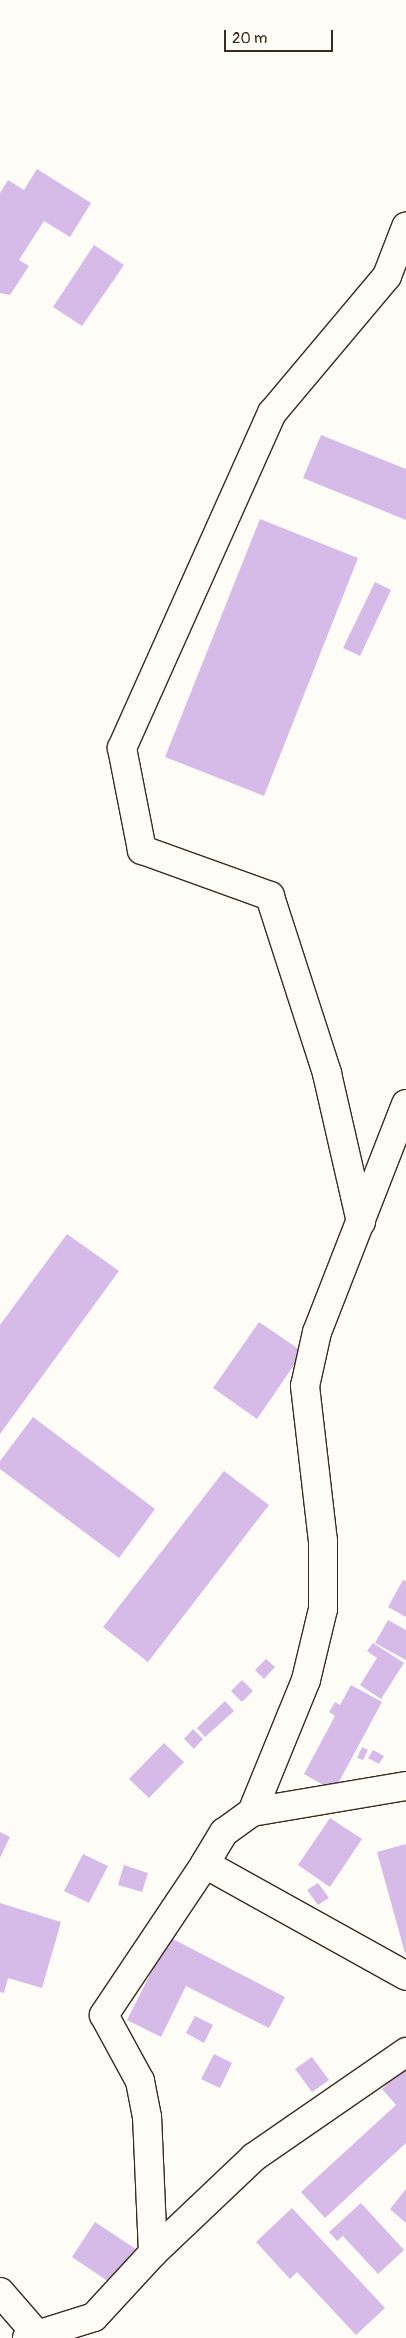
<!DOCTYPE html>
<html>
<head>
<meta charset="utf-8">
<style>
	body { margin:0 }
	#map { position:relative; width:406px; height:2338px; overflow:hidden; background:#fdfcf7; font-family:Pangolin,sans-serif }
	div>[style] { position:absolute }
	.building>* { inset:0; background:#d6bbe9 }
	.roads { filter:drop-shadow(1px 0 #3b2a1e) drop-shadow(-1px 0 #3b2a1e) drop-shadow(0 1px #3b2a1e) drop-shadow(0 -1px #3b2a1e) }
	.minor>* { height:28px; margin:-14px; padding:0 14px; transform-origin:14px; border-radius:14px; background:#fdfcf7 }
	span { translate:-50% -50%; white-space:nowrap; text-align:center; line-height:1.15; -webkit-text-stroke:4px #fdfcf7; paint-order:stroke }
	.scale { position:absolute; left:224px; top:30px; width:109px; height:22px; box-sizing:border-box; border:2px solid #3b2a1e; border-top:0; padding-left:6px; font-size:15px; line-height:18px; white-space:nowrap; color:#3b2a1e; -webkit-text-stroke:4px #fdfcf7; paint-order:stroke }
</style>
</head>
<body>
<div id="map">
	<div class="building">
		<i style="clip-path:polygon(37px 169px,91px 203px,70px 237px,44px 221px,19px 260px,29px 266px,10px 295px,0 293px,0 193px,8px 180px,24px 190px)"></i>
		<i style="clip-path:polygon(94px 245px,124px 265px,82px 326px,53px 307px)"></i>
		<i style="clip-path:polygon(321px 435px,406px 469px,406px 520px,303px 478px)"></i>
		<i style="clip-path:polygon(260px 519px,358px 558px,264px 796px,165px 757px)"></i>
		<i style="clip-path:polygon(375px 582px,391px 590px,360px 656px,343px 648px)"></i>
		<i style="clip-path:polygon(67px 1234px,119px 1271px,0 1434px,0 1325px)"></i>
		<i style="clip-path:polygon(259px 1322px,303px 1352px,257px 1419px,213px 1388px)"></i>
		<i style="clip-path:polygon(33px 1417px,155px 1509px,119px 1558px,0 1469px,0 1461px)"></i>
		<i style="clip-path:polygon(224px 1471px,269px 1505px,148px 1662px,103px 1627px)"></i>
		<i style="clip-path:polygon(403px 1580px,406px 1581px,406px 1617px,388px 1607px)"></i>
		<i style="clip-path:polygon(388px 1620px,406px 1630px,406px 1660px,375px 1643px)"></i>
		<i style="clip-path:polygon(373px 1643px,404px 1663px,381px 1699px,360px 1685px,377px 1658px,367px 1651px)"></i>
		<i style="clip-path:polygon(266px 1659px,275px 1667px,264px 1679px,255px 1670px)"></i>
		<i style="clip-path:polygon(242px 1680px,253px 1691px,242px 1702px,231px 1691px)"></i>
		<i style="clip-path:polygon(351px 1685px,382px 1702px,334px 1791px,304px 1774px,335px 1716px,329px 1712px,335px 1702px,340px 1705px)"></i>
		<i style="clip-path:polygon(225px 1701px,234px 1711px,205px 1737px,197px 1728px)"></i>
		<i style="clip-path:polygon(193px 1729px,203px 1739px,194px 1749px,184px 1739px)"></i>
		<i style="clip-path:polygon(164px 1743px,184px 1762px,149px 1798px,129px 1779px)"></i>
		<i style="clip-path:polygon(362px 1747px,368px 1750px,363px 1760px,357px 1758px)"></i>
		<i style="clip-path:polygon(373px 1750px,384px 1756px,379px 1764px,368px 1758px)"></i>
		<i style="clip-path:polygon(330px 1818px,362px 1839px,330px 1887px,298px 1865px)"></i>
		<i style="clip-path:polygon(0 1832px,10px 1837px,0 1858px)"></i>
		<i style="clip-path:polygon(406px 1844px,406px 1953px,405px 1953px,377px 1852px)"></i>
		<i style="clip-path:polygon(83px 1854px,108px 1866px,89px 1903px,64px 1891px)"></i>
		<i style="clip-path:polygon(124px 1865px,148px 1873px,142px 1892px,118px 1885px)"></i>
		<i style="clip-path:polygon(318px 1883px,329px 1898px,318px 1905px,307px 1890px)"></i>
		<i style="clip-path:polygon(0 1903px,61px 1922px,42px 1988px,8px 1978px,4px 1993px,0 1992px)"></i>
		<i style="clip-path:polygon(169px 1937px,285px 1997px,269px 2028px,186px 1986px,161px 2037px,127px 2020px)"></i>
		<i style="clip-path:polygon(195px 2016px,213px 2025px,204px 2043px,186px 2033px)"></i>
		<i style="clip-path:polygon(214px 2054px,232px 2063px,220px 2088px,201px 2079px)"></i>
		<i style="clip-path:polygon(312px 2057px,329px 2080px,312px 2092px,295px 2069px)"></i>
		<i style="clip-path:polygon(406px 2067px,406px 2143px,325px 2218px,301px 2192px,396px 2105px,382px 2089px)"></i>
		<i style="clip-path:polygon(406px 2189px,406px 2223px,390px 2209px)"></i>
		<i style="clip-path:polygon(361px 2203px,404px 2250px,378px 2274px,343px 2236px,337px 2241px,329px 2232px)"></i>
		<i style="clip-path:polygon(292px 2208px,385px 2308px,356px 2335px,297px 2272px,290px 2279px,256px 2242px)"></i>
		<i style="clip-path:polygon(95px 2222px,142px 2253px,118px 2288px,72px 2257px)"></i>
	</div>
	<div class="roads">
		<div class="minor">
			<i style="left:406px;top:1104px;width:245px;rotate:111.3deg"></i>
			<i style="left:317px;top:1332px;width:55px;rotate:102.5deg"></i>
			<i style="left:305px;top:1386px;width:156px;rotate:83.4deg"></i>
			<i style="left:323px;top:1541px;width:68px;rotate:90deg"></i>
			<i style="left:323px;top:1609px;width:73px;rotate:103.5deg"></i>
			<i style="left:306px;top:1680px;width:143px;rotate:112.2deg"></i>
			<i style="left:252px;top:1812px;width:34px;rotate:144deg"></i>
			<i style="left:224px;top:1832px;width:37px;rotate:121deg"></i>
			<i style="left:205px;top:1864px;width:230px;rotate:29.1deg"></i>
			<i style="left:361px;top:1222px;width:153px;rotate:-102.9deg"></i>
			<i style="left:327px;top:1073px;width:186px;rotate:-107.9deg"></i>
			<i style="left:270px;top:896px;width:136px;rotate:-160.2deg"></i>
			<i style="left:142px;top:850px;width:104px;rotate:-101.1deg"></i>
			<i style="left:122px;top:748px;width:367px;rotate:-65.9deg"></i>
			<i style="left:272px;top:413px;width:179px;rotate:-50deg"></i>
			<i style="left:387px;top:276px;width:53px;rotate:-68.8deg"></i>
			<i style="left:252px;top:1812px;width:156px;rotate:-9.6deg"></i>
			<i style="left:153px;top:2253px;width:136px;rotate:-92.5deg"></i>
			<i style="left:147px;top:2117px;width:37px;rotate:-101deg"></i>
			<i style="left:140px;top:2081px;width:75px;rotate:-118.6deg"></i>
			<i style="left:104px;top:2015px;width:182px;rotate:-56.2deg"></i>
			<i style="left:0;top:2292px;width:61px;rotate:49deg"></i>
			<i style="left:27px;top:2338px;width:70px;rotate:-17.4deg"></i>
			<i style="left:94px;top:2317px;width:87px;rotate:-47.3deg"></i>
			<i style="left:153px;top:2253px;width:139px;rotate:-43.5deg"></i>
			<i style="left:254px;top:2157px;width:185px;rotate:-34.6deg"></i>
		</div>
	</div>
	<div class="scale">20 m</div>
</div>
</body>
</html>
